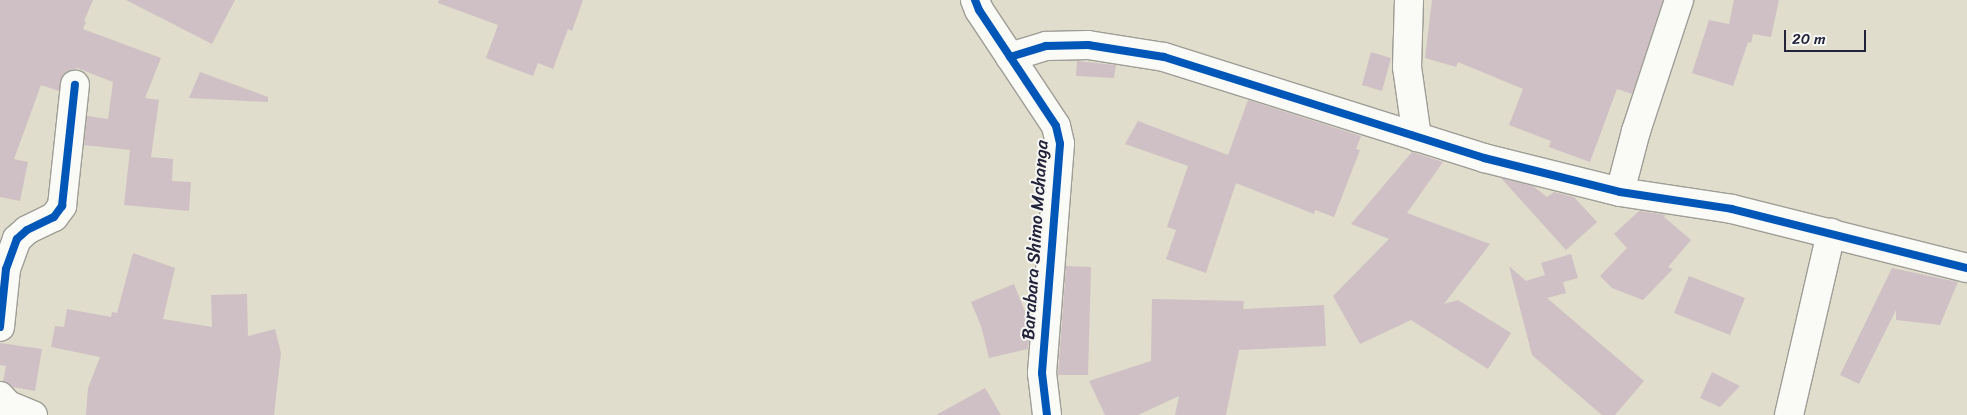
<!DOCTYPE html>
<html>
<head>
<meta charset="utf-8">
<style>
	body { margin:0 }
	#map { position:relative; width:1967px; height:415px; overflow:hidden; background:#e1ddcc; font-family:Sriracha,sans-serif }
	div>[style] { position:absolute }
	.building>* { inset:0; background:#cec0c4 }
	.roads { filter:drop-shadow(1px 0 #9e9d96) drop-shadow(-1px 0 #9e9d96) drop-shadow(0 1px #9e9d96) drop-shadow(0 -1px #9e9d96) }
	.minor>* { height:28px; margin:-14px; padding:0 14px; transform-origin:14px; border-radius:14px; background:#fafaf7 }
	.cycleway>* { height:8px; margin:-4px; padding:0 4px; transform-origin:4px; border-radius:4px; background:#0057b8 }
	span { translate:-50% -50%; white-space:nowrap; text-align:center; line-height:1.15; -webkit-text-stroke:4px #f6f6f2; paint-order:stroke }
	.street-label { font-size:18px; color:#22223b }
	.scale { position:absolute; left:1784px; top:30px; width:82px; height:22px; box-sizing:border-box; border:2px solid #22223b; border-top:0; padding-left:6px; font-size:15px; line-height:18px; white-space:nowrap; color:#22223b; -webkit-text-stroke:4px #f6f6f2; paint-order:stroke }
</style>
</head>
<body>
<div id="map">
	<div class="building">
		<i style="clip-path:polygon(0 0,93px 0,84px 21px,86px 22px,83px 29px,161px 58px,145px 98px,159px 100px,151px 157px,173px 159px,172px 181px,191px 182px,189px 211px,124px 205px,130px 150px,84px 145px,87px 116px,108px 119px,113px 82px,77px 68px,63px 75px,59px 91px,41px 85px,14px 159px,28px 162px,20px 201px,0 197px)"></i>
		<i style="clip-path:polygon(126px 0,235px 0,212px 44px)"></i>
		<i style="clip-path:polygon(439px 0,583px 0,572px 31px,568px 29px,553px 69px,538px 63px,533px 76px,486px 58px,498px 25px,438px 3px)"></i>
		<i style="clip-path:polygon(1432px 0,1663px 0,1632px 94px,1617px 89px,1590px 162px,1549px 147px,1551px 141px,1509px 125px,1523px 89px,1458px 62px,1456px 67px,1425px 58px)"></i>
		<i style="clip-path:polygon(1734px 0,1779px 0,1771px 37px,1753px 34px,1751px 43px,1748px 42px,1733px 86px,1692px 73px,1709px 20px,1729px 24px)"></i>
		<i style="clip-path:polygon(1371px 52px,1391px 58px,1382px 91px,1362px 85px)"></i>
		<i style="clip-path:polygon(1077px 61px,1116px 65px,1114px 78px,1076px 76px)"></i>
		<i style="clip-path:polygon(200px 72px,268px 97px,268px 102px,189px 98px)"></i>
		<i style="clip-path:polygon(1248px 100px,1361px 136px,1356px 149px,1360px 150px,1334px 217px,1315px 210px,1314px 214px,1236px 183px,1206px 273px,1166px 259px,1176px 230px,1167px 227px,1188px 166px,1125px 144px,1138px 121px,1228px 155px)"></i>
		<i style="clip-path:polygon(1412px 152px,1443px 162px,1407px 213px,1490px 244px,1444px 304px,1458px 300px,1511px 333px,1488px 369px,1411px 320px,1360px 344px,1333px 296px,1389px 239px,1351px 224px)"></i>
		<i style="clip-path:polygon(1501px 178px,1533px 186px,1547px 197px,1554px 192px,1574px 197px,1597px 222px,1566px 250px)"></i>
		<i style="clip-path:polygon(1639px 211px,1666px 215px,1664px 217px,1691px 240px,1668px 267px,1673px 269px,1643px 300px,1612px 288px,1600px 276px,1627px 248px,1614px 234px)"></i>
		<i style="clip-path:polygon(133px 253px,175px 268px,163px 319px,212px 327px,211px 295px,247px 294px,248px 336px,275px 329px,281px 353px,274px 415px,86px 415px,88px 388px,100px 357px,51px 347px,55px 326px,64px 327px,67px 309px,111px 317px,112px 312px,117px 313px)"></i>
		<i style="clip-path:polygon(1571px 254px,1578px 278px,1563px 282px,1566px 293px,1547px 298px,1644px 381px,1615px 415px,1602px 415px,1532px 355px,1509px 266px,1526px 281px,1545px 275px,1541px 263px)"></i>
		<i style="clip-path:polygon(1066px 266px,1091px 267px,1088px 375px,1058px 375px)"></i>
		<i style="clip-path:polygon(1892px 268px,1958px 282px,1940px 325px,1896px 320px,1896px 310px,1859px 384px,1840px 375px)"></i>
		<i style="clip-path:polygon(1689px 276px,1745px 298px,1730px 335px,1674px 313px)"></i>
		<i style="clip-path:polygon(1014px 284px,1030px 324px,1028px 349px,989px 358px,981px 326px,971px 302px)"></i>
		<i style="clip-path:polygon(1152px 299px,1244px 301px,1243px 309px,1324px 305px,1326px 346px,1239px 350px,1226px 415px,1175px 415px,1179px 396px,1138px 415px,1105px 415px,1089px 381px,1151px 361px)"></i>
		<i style="clip-path:polygon(0 343px,42px 349px,35px 391px,13px 387px,3px 381px,6px 366px,0 365px)"></i>
		<i style="clip-path:polygon(1712px 372px,1740px 386px,1720px 407px,1700px 398px)"></i>
		<i style="clip-path:polygon(985px 388px,1001px 415px,936px 415px)"></i>
	</div>
	<div class="roads">
		<div class="minor">
			<i style="left:975px;top:0;width:11px;rotate:68deg"></i>
			<i style="left:979px;top:10px;width:139px;rotate:56.4deg"></i>
			<i style="left:1056px;top:126px;width:18px;rotate:77deg"></i>
			<i style="left:1060px;top:144px;width:230px;rotate:94.5deg"></i>
			<i style="left:1042px;top:373px;width:42px;rotate:83.2deg"></i>
			<i style="left:1409px;top:0;width:67px;rotate:91.7deg"></i>
			<i style="left:1407px;top:67px;width:71px;rotate:81.9deg"></i>
			<i style="left:1010px;top:57px;width:38px;rotate:-17deg"></i>
			<i style="left:1046px;top:46px;width:42px;rotate:-1.4deg"></i>
			<i style="left:1088px;top:45px;width:77px;rotate:9deg"></i>
			<i style="left:1164px;top:57px;width:336px;rotate:17.5deg"></i>
			<i style="left:1484px;top:158px;width:140px;rotate:14deg"></i>
			<i style="left:1620px;top:192px;width:113px;rotate:8.6deg"></i>
			<i style="left:1732px;top:209px;width:242px;rotate:14.1deg"></i>
			<i style="left:1620px;top:192px;width:63px;rotate:-75.3deg"></i>
			<i style="left:1636px;top:131px;width:138px;rotate:-71.8deg"></i>
			<i style="left:0;top:327px;width:58px;rotate:-84.1deg"></i>
			<i style="left:6px;top:269px;width:32px;rotate:-70deg"></i>
			<i style="left:17px;top:239px;width:13px;rotate:-42deg"></i>
			<i style="left:27px;top:230px;width:30px;rotate:-26deg"></i>
			<i style="left:54px;top:217px;width:14px;rotate:-54deg"></i>
			<i style="left:62px;top:206px;width:122px;rotate:-83.9deg"></i>
			<i style="left:0;top:396px;width:12px;rotate:48deg"></i>
			<i style="left:8px;top:405px;width:27px;rotate:22deg"></i>
			<i style="left:1789px;top:415px;width:187px;rotate:-77deg"></i>
		</div>
	</div>
	<div class="cycleway">
		<i style="left:975px;top:0;width:11px;rotate:68deg"></i>
		<i style="left:979px;top:10px;width:139px;rotate:56.4deg"></i>
		<i style="left:1056px;top:126px;width:18px;rotate:77deg"></i>
		<i style="left:1060px;top:144px;width:230px;rotate:94.5deg"></i>
		<i style="left:1042px;top:373px;width:42px;rotate:83.2deg"></i>
		<i style="left:1010px;top:57px;width:38px;rotate:-17deg"></i>
		<i style="left:1046px;top:46px;width:42px;rotate:-1.4deg"></i>
		<i style="left:1088px;top:45px;width:77px;rotate:9deg"></i>
		<i style="left:1164px;top:57px;width:336px;rotate:17.5deg"></i>
		<i style="left:1484px;top:158px;width:140px;rotate:14deg"></i>
		<i style="left:1620px;top:192px;width:113px;rotate:8.6deg"></i>
		<i style="left:1732px;top:209px;width:242px;rotate:14.1deg"></i>
		<i style="left:0;top:327px;width:58px;rotate:-84.1deg"></i>
		<i style="left:6px;top:269px;width:32px;rotate:-70deg"></i>
		<i style="left:17px;top:239px;width:13px;rotate:-42deg"></i>
		<i style="left:27px;top:230px;width:30px;rotate:-26deg"></i>
		<i style="left:54px;top:217px;width:14px;rotate:-54deg"></i>
		<i style="left:62px;top:206px;width:122px;rotate:-83.9deg"></i>
	</div>
	<div class="street-label">
		<span style="left:1035px;top:240px;rotate:-86deg">Barabara Shimo Mchanga</span>
	</div>
	<div class="scale">20 m</div>
</div>
</body>
</html>
